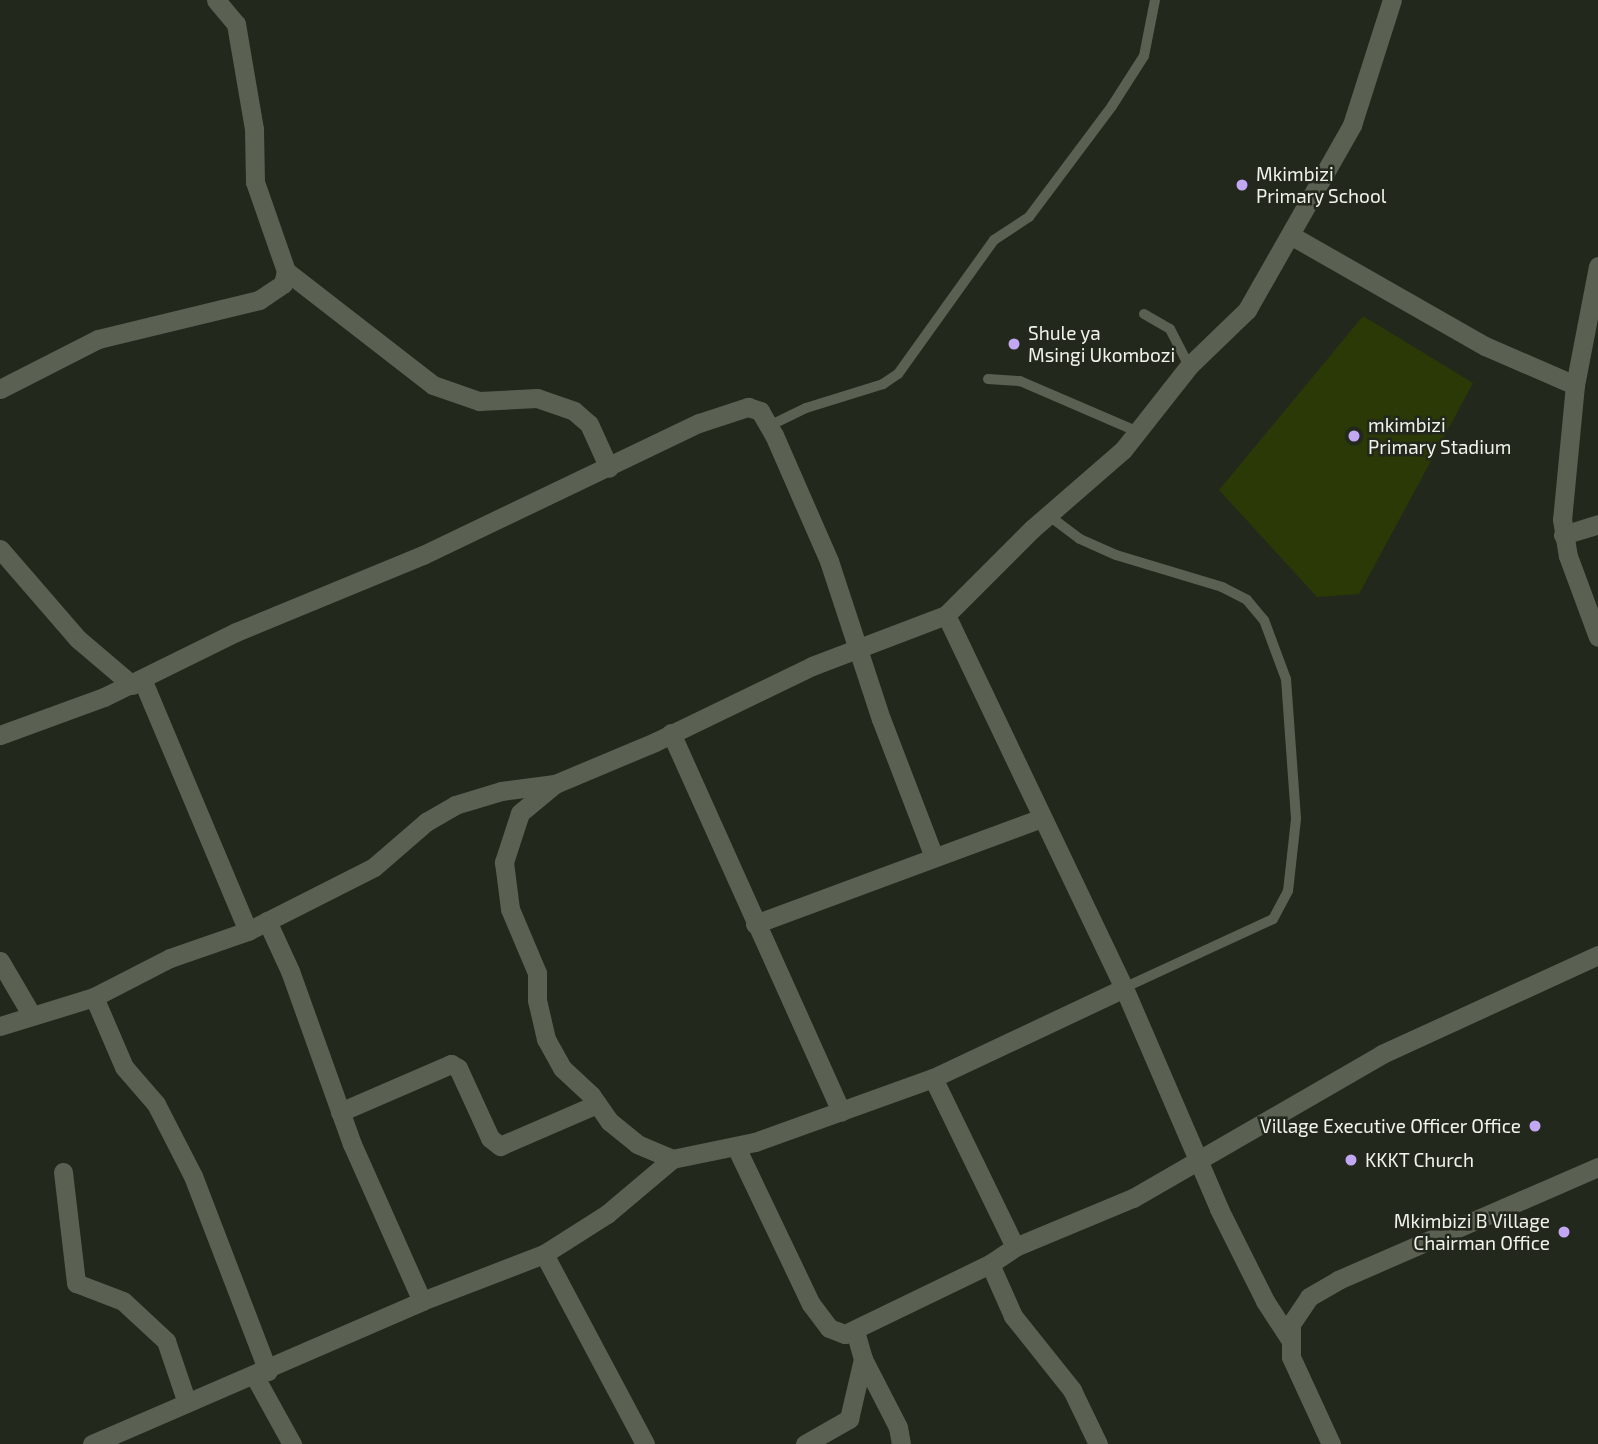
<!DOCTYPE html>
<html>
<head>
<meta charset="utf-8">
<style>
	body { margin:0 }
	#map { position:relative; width:1598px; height:1444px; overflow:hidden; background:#23281c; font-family:"Exo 2",sans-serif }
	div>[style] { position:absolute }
	.green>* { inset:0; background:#2b3907 }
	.lane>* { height:10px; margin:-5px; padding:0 5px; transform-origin:5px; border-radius:5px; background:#5a6052 }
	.street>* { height:19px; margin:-9.5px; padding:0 9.5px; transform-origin:9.5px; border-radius:9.5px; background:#5a6052 }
	.dots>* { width:19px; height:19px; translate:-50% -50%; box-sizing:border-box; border:4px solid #23281c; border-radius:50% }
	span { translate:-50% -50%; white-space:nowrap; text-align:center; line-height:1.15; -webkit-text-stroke:5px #23281c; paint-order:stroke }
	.poi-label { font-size:19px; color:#f0f3eb }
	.left { translate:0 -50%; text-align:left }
	.right { translate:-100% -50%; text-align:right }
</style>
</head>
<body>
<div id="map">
	<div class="green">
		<i style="clip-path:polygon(1363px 316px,1473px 383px,1359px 594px,1317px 597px,1219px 490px)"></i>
	</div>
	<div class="lane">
		<i style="left:1144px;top:314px;width:30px;rotate:30deg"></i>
		<i style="left:1170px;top:329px;width:42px;rotate:62.8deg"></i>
		<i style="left:988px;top:379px;width:32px;rotate:4deg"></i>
		<i style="left:1020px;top:381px;width:126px;rotate:23.3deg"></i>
		<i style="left:769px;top:426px;width:41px;rotate:-25.9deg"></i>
		<i style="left:806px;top:408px;width:81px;rotate:-17.3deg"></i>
		<i style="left:883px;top:384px;width:18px;rotate:-34deg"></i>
		<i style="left:898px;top:374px;width:165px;rotate:-54.4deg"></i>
		<i style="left:994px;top:240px;width:42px;rotate:-33.3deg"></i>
		<i style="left:1029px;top:217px;width:139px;rotate:-53.2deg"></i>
		<i style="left:1112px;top:106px;width:59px;rotate:-57.4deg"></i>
		<i style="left:1144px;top:56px;width:57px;rotate:-78.9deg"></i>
		<i style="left:1048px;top:515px;width:40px;rotate:37deg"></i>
		<i style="left:1080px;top:539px;width:39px;rotate:24deg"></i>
		<i style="left:1116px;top:555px;width:111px;rotate:16.8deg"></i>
		<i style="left:1222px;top:587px;width:28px;rotate:27deg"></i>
		<i style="left:1247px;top:600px;width:26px;rotate:50deg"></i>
		<i style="left:1264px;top:620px;width:63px;rotate:69.6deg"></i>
		<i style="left:1286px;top:679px;width:140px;rotate:85.9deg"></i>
		<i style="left:1296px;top:819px;width:72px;rotate:96.3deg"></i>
		<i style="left:1288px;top:891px;width:32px;rotate:118deg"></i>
		<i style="left:1273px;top:919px;width:164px;rotate:155.2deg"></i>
	</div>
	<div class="street">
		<i style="left:1292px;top:236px;width:222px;rotate:29.7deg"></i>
		<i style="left:1485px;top:346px;width:98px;rotate:23.4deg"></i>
		<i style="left:1598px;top:266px;width:121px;rotate:100.9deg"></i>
		<i style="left:1575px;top:385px;width:135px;rotate:95.5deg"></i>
		<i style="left:1562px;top:519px;width:37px;rotate:81deg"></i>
		<i style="left:1568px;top:556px;width:86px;rotate:69.7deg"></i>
		<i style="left:286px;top:271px;width:186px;rotate:37.8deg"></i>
		<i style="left:433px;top:385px;width:49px;rotate:19.2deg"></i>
		<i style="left:479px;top:401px;width:58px;rotate:-3deg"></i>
		<i style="left:537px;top:398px;width:39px;rotate:19deg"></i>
		<i style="left:574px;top:411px;width:20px;rotate:41deg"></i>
		<i style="left:589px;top:424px;width:48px;rotate:65.6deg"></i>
		<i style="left:0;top:389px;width:110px;rotate:-27deg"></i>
		<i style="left:98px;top:339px;width:166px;rotate:-13.6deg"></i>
		<i style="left:259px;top:300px;width:29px;rotate:-34deg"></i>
		<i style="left:283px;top:284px;width:13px;rotate:-77deg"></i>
		<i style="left:286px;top:271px;width:94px;rotate:-109.2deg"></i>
		<i style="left:255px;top:182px;width:53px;rotate:-91.1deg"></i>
		<i style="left:254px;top:129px;width:107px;rotate:-99.7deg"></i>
		<i style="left:236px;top:24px;width:31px;rotate:-130deg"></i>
		<i style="left:1563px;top:535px;width:37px;rotate:-17deg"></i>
		<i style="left:0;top:549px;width:119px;rotate:49.1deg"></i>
		<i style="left:78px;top:639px;width:71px;rotate:40.4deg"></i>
		<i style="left:946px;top:615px;width:413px;rotate:64.5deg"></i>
		<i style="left:1124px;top:988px;width:241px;rotate:66.7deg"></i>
		<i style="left:1219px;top:1209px;width:103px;rotate:63.4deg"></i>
		<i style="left:1265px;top:1301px;width:44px;rotate:57deg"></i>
		<i style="left:142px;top:679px;width:273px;rotate:67.2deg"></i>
		<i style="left:671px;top:733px;width:415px;rotate:65.8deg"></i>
		<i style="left:0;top:735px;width:111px;rotate:-20.1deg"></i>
		<i style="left:104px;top:697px;width:147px;rotate:-26.2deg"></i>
		<i style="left:236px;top:632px;width:202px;rotate:-22.4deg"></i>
		<i style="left:423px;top:555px;width:306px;rotate:-25.6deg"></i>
		<i style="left:699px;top:423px;width:52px;rotate:-18.1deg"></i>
		<i style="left:748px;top:407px;width:13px;rotate:18deg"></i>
		<i style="left:760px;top:411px;width:28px;rotate:60deg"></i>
		<i style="left:774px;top:435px;width:137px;rotate:66.4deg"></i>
		<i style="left:829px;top:561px;width:166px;rotate:71.8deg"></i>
		<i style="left:881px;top:719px;width:148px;rotate:69deg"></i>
		<i style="left:555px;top:784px;width:45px;rotate:140.4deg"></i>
		<i style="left:520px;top:813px;width:52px;rotate:108.1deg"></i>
		<i style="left:504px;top:862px;width:47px;rotate:82.7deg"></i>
		<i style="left:510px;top:909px;width:69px;rotate:67.1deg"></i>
		<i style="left:537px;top:973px;width:27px;rotate:90deg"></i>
		<i style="left:537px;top:1000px;width:40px;rotate:77deg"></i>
		<i style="left:546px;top:1039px;width:33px;rotate:61deg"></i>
		<i style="left:562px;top:1068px;width:40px;rotate:43deg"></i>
		<i style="left:591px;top:1095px;width:32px;rotate:55deg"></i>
		<i style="left:609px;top:1121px;width:36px;rotate:39deg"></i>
		<i style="left:637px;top:1144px;width:38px;rotate:23deg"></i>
		<i style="left:267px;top:921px;width:55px;rotate:65.3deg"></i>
		<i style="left:290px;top:971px;width:184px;rotate:70.3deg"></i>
		<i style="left:352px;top:1144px;width:172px;rotate:66deg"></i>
		<i style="left:755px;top:924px;width:306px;rotate:-20.3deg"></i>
		<i style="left:0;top:961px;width:61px;rotate:59.7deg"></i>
		<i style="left:94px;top:997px;width:76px;rotate:66.8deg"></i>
		<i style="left:124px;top:1067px;width:49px;rotate:49.1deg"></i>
		<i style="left:156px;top:1104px;width:81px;rotate:62.8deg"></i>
		<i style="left:193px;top:1176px;width:209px;rotate:69deg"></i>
		<i style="left:0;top:1026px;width:98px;rotate:-17.1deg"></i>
		<i style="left:94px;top:997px;width:85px;rotate:-27.2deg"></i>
		<i style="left:170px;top:958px;width:83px;rotate:-19.1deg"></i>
		<i style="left:248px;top:931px;width:141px;rotate:-26.9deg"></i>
		<i style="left:374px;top:867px;width:69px;rotate:-40.9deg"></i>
		<i style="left:426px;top:822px;width:34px;rotate:-30deg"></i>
		<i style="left:455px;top:805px;width:48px;rotate:-16.9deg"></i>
		<i style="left:501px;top:791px;width:54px;rotate:-7.4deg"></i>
		<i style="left:555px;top:784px;width:108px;rotate:-22.8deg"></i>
		<i style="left:655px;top:742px;width:174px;rotate:-25.8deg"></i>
		<i style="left:812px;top:666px;width:143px;rotate:-20.8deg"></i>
		<i style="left:946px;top:615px;width:122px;rotate:-45deg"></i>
		<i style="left:1032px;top:529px;width:121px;rotate:-41deg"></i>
		<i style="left:1123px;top:450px;width:107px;rotate:-51.8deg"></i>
		<i style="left:1189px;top:366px;width:81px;rotate:-44deg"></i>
		<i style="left:1247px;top:310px;width:213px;rotate:-60.4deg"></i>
		<i style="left:1352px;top:125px;width:131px;rotate:-72.3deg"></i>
		<i style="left:933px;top:1078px;width:188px;rotate:64.1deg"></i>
		<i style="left:340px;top:1112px;width:121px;rotate:-23.4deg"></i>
		<i style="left:451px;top:1064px;width:8px;rotate:30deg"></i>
		<i style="left:458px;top:1068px;width:77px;rotate:65.4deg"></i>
		<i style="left:490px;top:1138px;width:13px;rotate:39deg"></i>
		<i style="left:500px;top:1146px;width:106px;rotate:-23.4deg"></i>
		<i style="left:736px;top:1147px;width:174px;rotate:64.5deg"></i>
		<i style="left:811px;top:1304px;width:30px;rotate:53deg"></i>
		<i style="left:829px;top:1328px;width:17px;rotate:21deg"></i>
		<i style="left:845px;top:1334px;width:161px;rotate:-25.8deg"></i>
		<i style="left:990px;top:1264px;width:30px;rotate:-34deg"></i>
		<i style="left:1015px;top:1247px;width:128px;rotate:-22.6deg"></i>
		<i style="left:1133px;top:1198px;width:288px;rotate:-30deg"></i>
		<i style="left:1382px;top:1054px;width:238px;rotate:-24.6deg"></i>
		<i style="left:63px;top:1172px;width:112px;rotate:83.3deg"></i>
		<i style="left:76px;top:1283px;width:50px;rotate:21deg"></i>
		<i style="left:123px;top:1301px;width:59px;rotate:42.9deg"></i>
		<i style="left:166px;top:1341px;width:65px;rotate:71.3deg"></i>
		<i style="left:544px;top:1254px;width:215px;rotate:62deg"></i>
		<i style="left:990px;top:1264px;width:57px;rotate:66.1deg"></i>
		<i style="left:1013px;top:1316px;width:95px;rotate:51.4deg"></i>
		<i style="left:1072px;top:1390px;width:60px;rotate:64.3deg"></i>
		<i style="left:855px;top:1331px;width:29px;rotate:74deg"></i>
		<i style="left:863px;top:1359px;width:76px;rotate:62.8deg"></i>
		<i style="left:898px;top:1427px;width:17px;rotate:80deg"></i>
		<i style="left:255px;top:1377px;width:77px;rotate:61.1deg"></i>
		<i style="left:92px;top:1444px;width:360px;rotate:-23.4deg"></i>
		<i style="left:422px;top:1301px;width:131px;rotate:-21.1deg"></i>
		<i style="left:544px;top:1254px;width:75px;rotate:-32.4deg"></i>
		<i style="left:607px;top:1214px;width:85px;rotate:-40.2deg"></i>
		<i style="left:672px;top:1159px;width:85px;rotate:-11.6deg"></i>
		<i style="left:755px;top:1142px;width:189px;rotate:-19.8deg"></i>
		<i style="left:933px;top:1078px;width:211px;rotate:-25.2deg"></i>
		<i style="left:805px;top:1444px;width:51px;rotate:-29.6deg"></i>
		<i style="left:849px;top:1419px;width:62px;rotate:-76.9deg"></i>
		<i style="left:1331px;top:1444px;width:96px;rotate:-114.7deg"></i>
		<i style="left:1291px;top:1357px;width:33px;rotate:-90deg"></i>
		<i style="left:1291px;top:1324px;width:32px;rotate:-56deg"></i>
		<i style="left:1309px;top:1297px;width:34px;rotate:-30deg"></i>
		<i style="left:1338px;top:1280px;width:283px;rotate:-23.5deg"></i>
	</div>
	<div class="dots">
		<i style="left:1242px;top:185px;background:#c2a7f2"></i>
		<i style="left:1014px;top:344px;background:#c2a7f2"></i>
		<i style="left:1354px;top:436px;background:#c2a7f2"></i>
		<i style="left:1535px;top:1126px;background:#c2a7f2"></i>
		<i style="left:1351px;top:1160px;background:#c2a7f2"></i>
		<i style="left:1564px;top:1232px;background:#c2a7f2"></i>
	</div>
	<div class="poi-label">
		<span class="left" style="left:1256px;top:185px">Mkimbizi<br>Primary School</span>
		<span class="left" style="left:1028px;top:344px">Shule ya<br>Msingi Ukombozi</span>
		<span class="left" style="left:1368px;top:436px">mkimbizi<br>Primary Stadium</span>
		<span class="right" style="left:1521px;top:1126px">Village Executive Officer Office</span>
		<span class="left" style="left:1365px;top:1160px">KKKT Church</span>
		<span class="right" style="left:1550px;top:1232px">Mkimbizi B Village<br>Chairman Office</span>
	</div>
</div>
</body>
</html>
